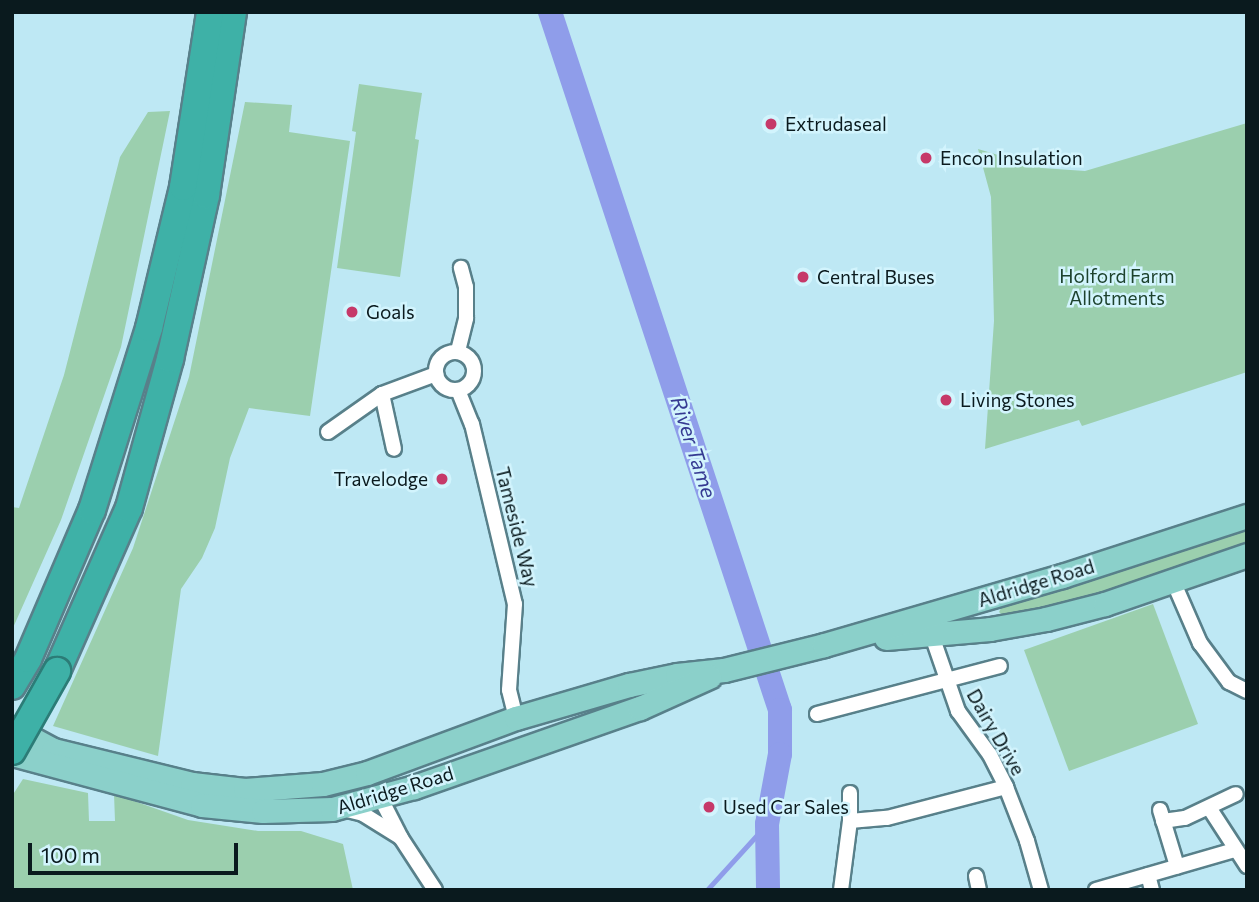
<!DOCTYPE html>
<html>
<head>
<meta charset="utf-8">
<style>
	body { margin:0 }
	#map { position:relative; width:1259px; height:902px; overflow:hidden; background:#bee8f4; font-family:Commissioner,sans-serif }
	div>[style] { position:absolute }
	.green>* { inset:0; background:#9bcfae }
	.stream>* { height:4.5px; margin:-2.25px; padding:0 2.25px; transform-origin:2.25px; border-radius:2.25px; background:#8f9dea }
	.river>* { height:24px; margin:-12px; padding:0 12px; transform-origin:12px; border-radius:12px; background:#8f9dea }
	.roads { filter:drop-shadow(2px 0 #58808a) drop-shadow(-2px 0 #58808a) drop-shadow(0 2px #58808a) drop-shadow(0 -2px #58808a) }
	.street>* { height:14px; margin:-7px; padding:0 7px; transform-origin:7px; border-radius:7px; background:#fff }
	.street>.ring { margin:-7px; padding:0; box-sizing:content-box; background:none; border:14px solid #fff; border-radius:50% }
	.primary>* { height:23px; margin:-11.5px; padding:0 11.5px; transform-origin:11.5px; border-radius:11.5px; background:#8bd0ca }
	.highway>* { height:26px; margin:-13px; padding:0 13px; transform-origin:13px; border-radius:13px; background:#3eb1a7 }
	.bridges { filter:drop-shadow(2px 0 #2c7c77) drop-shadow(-2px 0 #2c7c77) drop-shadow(0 2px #2c7c77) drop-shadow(0 -2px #2c7c77) }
	.highway-bridge>* { height:26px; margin:-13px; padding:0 13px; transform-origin:13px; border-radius:13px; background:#3eb1a7 }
	.dots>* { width:19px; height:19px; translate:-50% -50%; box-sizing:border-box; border:4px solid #d2f4fd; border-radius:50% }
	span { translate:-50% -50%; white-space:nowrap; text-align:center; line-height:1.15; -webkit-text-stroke:5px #d2f4fd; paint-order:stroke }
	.poi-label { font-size:19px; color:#0a1a1e }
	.left { translate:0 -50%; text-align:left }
	.right { translate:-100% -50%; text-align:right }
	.park-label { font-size:19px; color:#1d422d }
	.street-label { font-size:19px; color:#0a1a1e }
	.water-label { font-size:21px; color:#353a92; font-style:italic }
	.frame { position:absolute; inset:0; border:14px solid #0a1a1e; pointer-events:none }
	.scale { position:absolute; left:28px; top:843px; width:210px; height:32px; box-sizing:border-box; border:4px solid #0a1a1e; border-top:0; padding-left:9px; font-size:21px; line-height:24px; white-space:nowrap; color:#0a1a1e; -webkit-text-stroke:5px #d2f4fd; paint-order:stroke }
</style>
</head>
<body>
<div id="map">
	<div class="green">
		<i style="clip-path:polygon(359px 84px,422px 93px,415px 139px,419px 140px,400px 277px,337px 268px,356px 132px,352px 131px)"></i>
		<i style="clip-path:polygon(245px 102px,292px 105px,289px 132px,350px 141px,310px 416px,249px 408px,230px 458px,215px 528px,202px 558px,181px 589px,158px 756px,53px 726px,133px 548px,189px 377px)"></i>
		<i style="clip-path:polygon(170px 111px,121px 347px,61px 520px,12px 630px,12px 507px,19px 508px,64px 375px,120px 157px,148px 112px)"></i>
		<i style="clip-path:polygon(1247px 123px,1247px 372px,1082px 426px,1079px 420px,985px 449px,994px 321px,991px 197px,978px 149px,1042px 168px,1085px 171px)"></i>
		<i style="clip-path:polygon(1247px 525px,1247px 549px,1103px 599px,1004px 617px,999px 612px,1002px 606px)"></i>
		<i style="clip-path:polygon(1153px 604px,1198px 724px,1069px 771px,1024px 650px)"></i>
		<i style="clip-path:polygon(23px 779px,88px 793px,89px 821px,115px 821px,114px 794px,188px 820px,258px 831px,301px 831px,343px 844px,353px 890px,12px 890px,12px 796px)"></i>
	</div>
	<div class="stream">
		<i style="left:707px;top:890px;width:89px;rotate:-47.7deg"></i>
	</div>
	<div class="river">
		<i style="left:550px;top:12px;width:735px;rotate:71.76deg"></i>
		<i style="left:780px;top:710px;width:44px;rotate:90deg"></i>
		<i style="left:780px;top:754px;width:71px;rotate:100.5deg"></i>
		<i style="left:767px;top:824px;width:66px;rotate:89.1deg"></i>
	</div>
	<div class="roads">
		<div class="street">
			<i style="left:458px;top:351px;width:34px;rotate:-76deg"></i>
			<i style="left:466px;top:318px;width:31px;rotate:-90deg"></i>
			<i style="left:466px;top:287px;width:20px;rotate:-105deg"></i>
			<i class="ring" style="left:436px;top:352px;width:24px;height:24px"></i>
			<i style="left:458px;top:390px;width:37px;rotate:68deg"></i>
			<i style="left:472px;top:424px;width:185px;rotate:76.6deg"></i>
			<i style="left:515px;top:604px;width:86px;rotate:94deg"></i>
			<i style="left:509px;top:690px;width:29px;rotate:76deg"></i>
			<i style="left:382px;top:394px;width:56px;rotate:77.7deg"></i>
			<i style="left:328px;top:432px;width:66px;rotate:-35.1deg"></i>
			<i style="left:382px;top:394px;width:58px;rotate:-20.3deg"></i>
			<i style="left:1173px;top:581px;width:68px;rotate:66.5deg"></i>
			<i style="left:1200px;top:643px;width:49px;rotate:53.4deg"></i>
			<i style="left:1229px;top:682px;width:20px;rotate:27deg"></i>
			<i style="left:931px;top:633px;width:83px;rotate:70.9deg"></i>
			<i style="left:958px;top:711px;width:54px;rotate:54deg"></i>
			<i style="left:990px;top:755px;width:36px;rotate:63deg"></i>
			<i style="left:1006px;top:787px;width:58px;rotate:68.7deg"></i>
			<i style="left:1027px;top:841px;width:51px;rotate:74.1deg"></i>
			<i style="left:817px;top:714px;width:189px;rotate:-14.7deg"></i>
			<i style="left:380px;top:797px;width:46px;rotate:62.9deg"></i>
			<i style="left:401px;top:838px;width:62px;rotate:56.8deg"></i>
			<i style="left:343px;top:809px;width:21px;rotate:14deg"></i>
			<i style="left:363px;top:814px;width:44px;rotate:31.9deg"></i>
			<i style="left:1210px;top:809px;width:68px;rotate:57deg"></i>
			<i style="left:1160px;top:810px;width:59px;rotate:73.1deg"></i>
			<i style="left:850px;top:821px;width:37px;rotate:-5deg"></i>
			<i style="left:887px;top:818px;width:123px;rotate:-14.6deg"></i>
			<i style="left:1163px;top:821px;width:22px;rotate:-8deg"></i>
			<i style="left:1185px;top:818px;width:56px;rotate:-25.2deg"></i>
			<i style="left:1148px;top:875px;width:16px;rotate:75deg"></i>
			<i style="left:976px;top:876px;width:14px;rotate:78deg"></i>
			<i style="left:841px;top:890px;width:70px;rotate:-82.6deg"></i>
			<i style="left:850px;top:821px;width:28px;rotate:-90deg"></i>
			<i style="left:1096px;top:890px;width:145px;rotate:-16.1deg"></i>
		</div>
		<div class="primary">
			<i style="left:886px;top:638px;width:104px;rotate:-4.9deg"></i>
			<i style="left:990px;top:629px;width:57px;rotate:-10.1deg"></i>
			<i style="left:1046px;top:619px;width:61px;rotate:-14.3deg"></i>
			<i style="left:1105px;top:604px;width:150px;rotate:-19deg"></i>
			<i style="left:12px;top:728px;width:47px;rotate:28.2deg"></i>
			<i style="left:53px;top:750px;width:143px;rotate:13.7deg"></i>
			<i style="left:192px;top:784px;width:53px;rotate:6.5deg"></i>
			<i style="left:245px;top:790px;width:78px;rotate:-4.4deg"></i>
			<i style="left:323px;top:784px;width:45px;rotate:-14deg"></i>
			<i style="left:367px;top:773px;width:159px;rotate:-20.3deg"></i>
			<i style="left:516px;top:718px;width:118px;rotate:-16.3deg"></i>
			<i style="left:629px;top:685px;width:49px;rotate:-11.8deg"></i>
			<i style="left:677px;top:675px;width:47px;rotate:-6.1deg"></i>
			<i style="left:724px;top:670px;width:103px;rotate:-14deg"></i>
			<i style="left:824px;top:645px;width:248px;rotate:-16.2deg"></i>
			<i style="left:1062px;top:576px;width:194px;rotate:-18deg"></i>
			<i style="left:12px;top:754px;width:197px;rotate:15deg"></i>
			<i style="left:202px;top:805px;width:61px;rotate:5.6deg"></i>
			<i style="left:263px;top:811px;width:69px;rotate:-1.7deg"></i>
			<i style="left:332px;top:809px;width:85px;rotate:-15deg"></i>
			<i style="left:414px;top:787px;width:239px;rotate:-19.3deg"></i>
			<i style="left:640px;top:708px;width:76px;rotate:-24.2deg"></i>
		</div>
		<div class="highway">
			<i style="left:57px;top:671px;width:178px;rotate:-66.2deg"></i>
			<i style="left:129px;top:508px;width:155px;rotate:-74.6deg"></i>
			<i style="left:170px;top:359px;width:168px;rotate:-77.6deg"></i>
			<i style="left:206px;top:195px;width:185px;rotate:-81.6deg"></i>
			<i style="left:12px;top:686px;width:31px;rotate:-59deg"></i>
			<i style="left:28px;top:659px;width:162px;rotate:-66.8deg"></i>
			<i style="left:92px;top:510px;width:191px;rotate:-72.6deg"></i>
			<i style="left:149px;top:328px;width:145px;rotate:-76.4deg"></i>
			<i style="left:183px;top:187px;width:177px;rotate:-81.2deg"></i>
		</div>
	</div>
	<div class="bridges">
		<div class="highway-bridge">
			<i style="left:12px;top:751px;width:92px;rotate:-60.6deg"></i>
		</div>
	</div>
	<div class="dots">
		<i style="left:771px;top:124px;background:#c63969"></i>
		<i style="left:926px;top:158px;background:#c63969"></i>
		<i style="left:803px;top:277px;background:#c63969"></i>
		<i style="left:352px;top:312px;background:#c63969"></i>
		<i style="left:946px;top:400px;background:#c63969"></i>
		<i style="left:442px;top:479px;background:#c63969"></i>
		<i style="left:709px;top:807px;background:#c63969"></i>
	</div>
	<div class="poi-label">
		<span class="left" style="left:785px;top:124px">Extrudaseal</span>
		<span class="left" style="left:940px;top:158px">Encon Insulation</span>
		<span class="left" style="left:817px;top:277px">Central Buses</span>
		<span class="left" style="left:366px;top:312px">Goals</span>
		<span class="left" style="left:960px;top:400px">Living Stones</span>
		<span class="right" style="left:428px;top:479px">Travelodge</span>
		<span class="left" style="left:723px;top:807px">Used Car Sales</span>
	</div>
	<div class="park-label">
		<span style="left:1117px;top:287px">Holford Farm<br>Allotments</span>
	</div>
	<div class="street-label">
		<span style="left:517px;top:527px;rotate:76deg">Tameside Way</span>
		<span style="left:1036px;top:583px;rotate:-17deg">Aldridge Road</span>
		<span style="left:996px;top:732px;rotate:60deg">Dairy Drive</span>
		<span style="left:395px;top:790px;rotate:-17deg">Aldridge Road</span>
	</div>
	<div class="water-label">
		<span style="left:694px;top:447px;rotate:72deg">River Tame</span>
	</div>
	<div class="frame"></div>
	<div class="scale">100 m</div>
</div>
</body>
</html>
